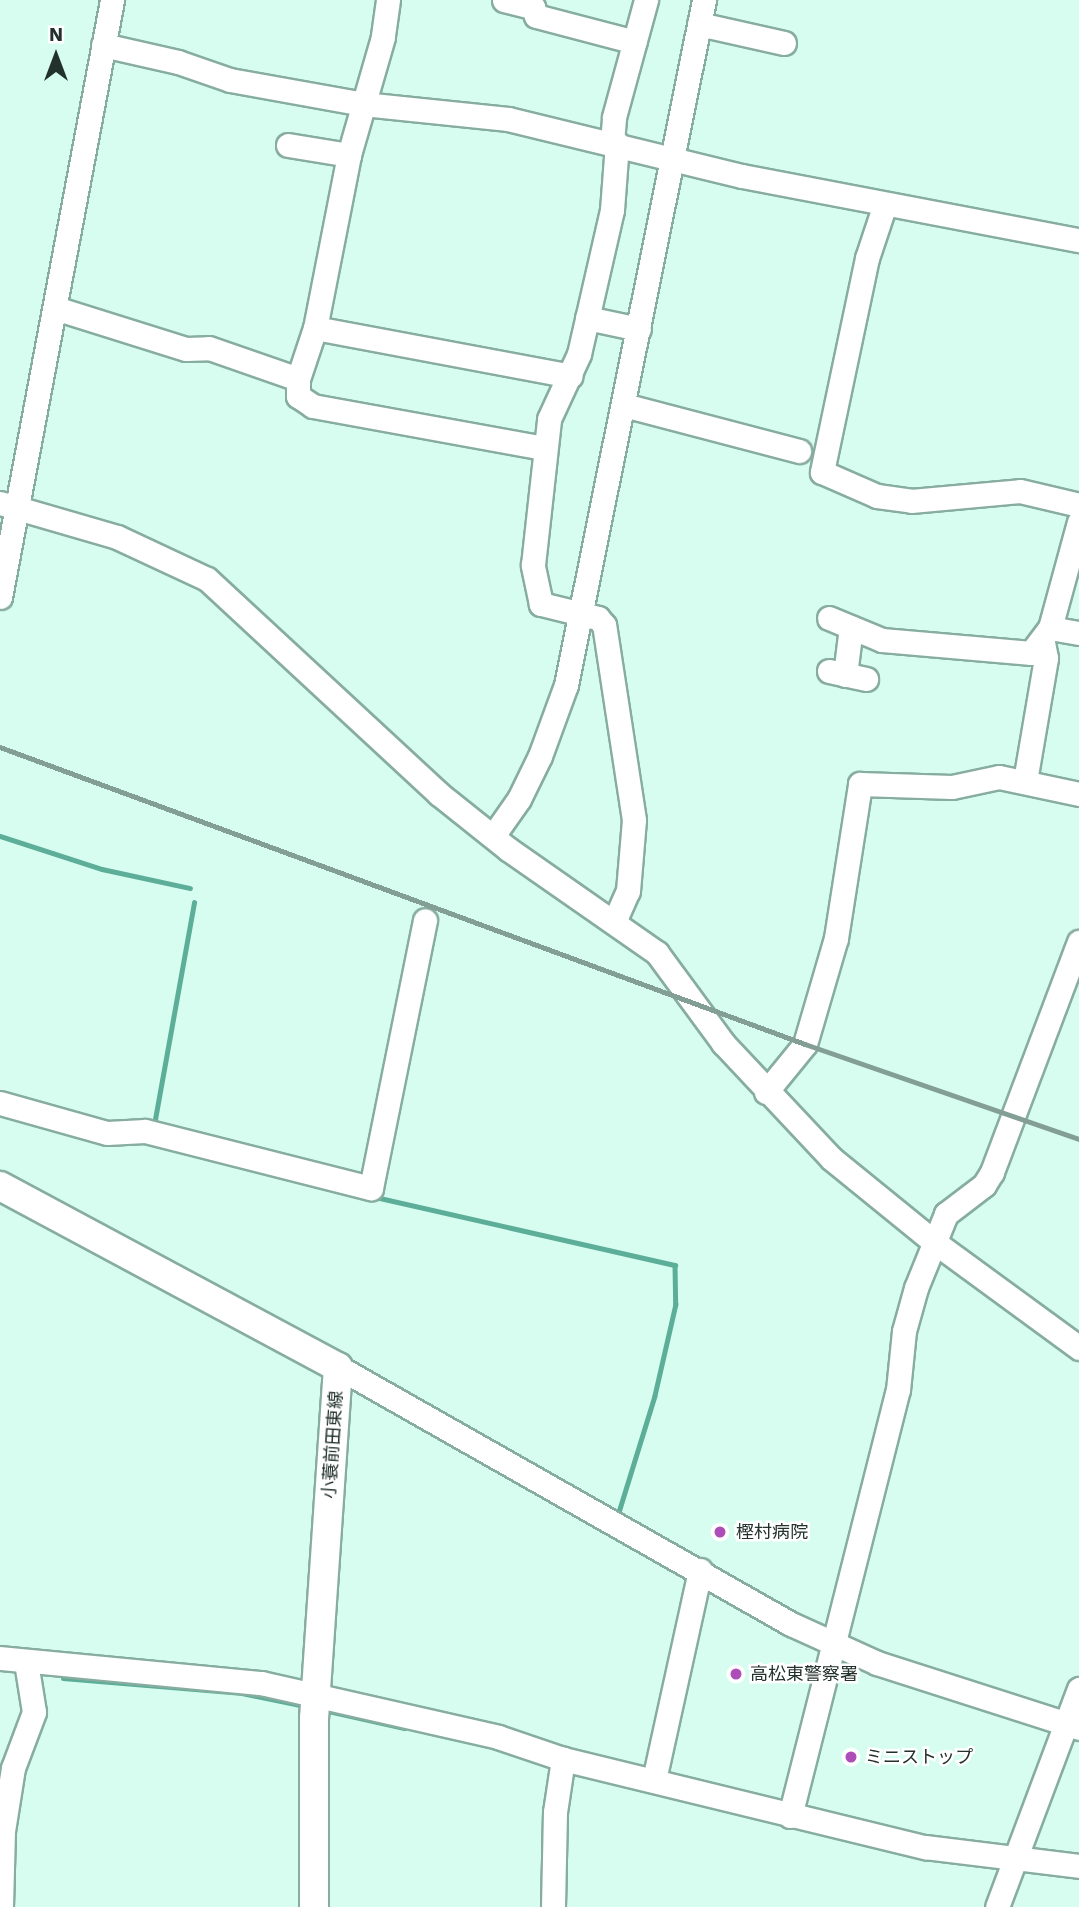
<!DOCTYPE html>
<html>
<head>
<meta charset="utf-8">
<style>
	body { margin:0 }
	#map { position:relative; width:1079px; height:1907px; overflow:hidden; background:#d7fdf1; font-family:"Work Sans","Noto Sans JP",sans-serif }
	div>[style] { position:absolute }
	.stream>* { height:4.5px; margin:-2.25px; padding:0 2.25px; transform-origin:2.25px; border-radius:2.25px; background:#5dae98 }
	.roads { filter:drop-shadow(2px 0 #87aca0) drop-shadow(-2px 0 #87aca0) drop-shadow(0 2px #87aca0) drop-shadow(0 -2px #87aca0) }
	.minor>* { height:23px; margin:-11.5px; padding:0 11.5px; transform-origin:11.5px; border-radius:11.5px; background:#fff }
	.major>* { height:28px; margin:-14px; padding:0 14px; transform-origin:14px; border-radius:14px; background:#fff }
	.rail>* { height:4.5px; margin:-2.25px; padding:0 2.25px; transform-origin:2.25px; border-radius:2.25px; background:#839e95 }
	.dots>* { width:19px; height:19px; translate:-50% -50%; box-sizing:border-box; border:4px solid #fff; border-radius:50% }
	span { translate:-50% -50%; white-space:nowrap; text-align:center; line-height:1.15; -webkit-text-stroke:5px #fff; paint-order:stroke }
	.street-label { font-size:18px; color:#22312c }
	.poi-label { font-size:18px; color:#22312c }
	.left { translate:0 -50%; text-align:left }
	.north { position:absolute; left:21px; top:21px; width:70px; height:70px; -webkit-text-stroke:5px #fff; paint-order:stroke; rotate:0deg; font-size:19px; font-weight:700; line-height:28px; text-align:center; color:#22312c }
	.north::after { content:''; display:block; margin:auto; width:24px; height:32px; background:#22312c; clip-path:polygon(50% 0,100% 100%,50% 72%,0 100%) }
</style>
</head>
<body>
<div id="map">
	<div class="stream">
		<i style="left:0;top:836px;width:107px;rotate:17.9deg"></i>
		<i style="left:102px;top:869px;width:90px;rotate:12.2deg"></i>
		<i style="left:154px;top:1125px;width:226px;rotate:-79.8deg"></i>
		<i style="left:371px;top:1196px;width:312px;rotate:12.8deg"></i>
		<i style="left:675px;top:1265px;width:39px;rotate:89deg"></i>
		<i style="left:676px;top:1304px;width:94px;rotate:102.9deg"></i>
		<i style="left:655px;top:1396px;width:121px;rotate:107.2deg"></i>
		<i style="left:63px;top:1678px;width:180px;rotate:4.8deg"></i>
		<i style="left:242px;top:1693px;width:64px;rotate:11.7deg"></i>
		<i style="left:324px;top:1710px;width:82px;rotate:12.7deg"></i>
	</div>
	<div class="roads">
		<div class="minor">
			<i style="left:388px;top:0;width:37px;rotate:98deg"></i>
			<i style="left:383px;top:37px;width:123px;rotate:106.1deg"></i>
			<i style="left:349px;top:155px;width:176px;rotate:101.1deg"></i>
			<i style="left:315px;top:328px;width:54px;rotate:108.4deg"></i>
			<i style="left:298px;top:379px;width:17px;rotate:90deg"></i>
			<i style="left:298px;top:396px;width:18px;rotate:34deg"></i>
			<i style="left:313px;top:406px;width:235px;rotate:10.3deg"></i>
			<i style="left:504px;top:0;width:30px;rotate:14deg"></i>
			<i style="left:533px;top:7px;width:9px;rotate:72deg"></i>
			<i style="left:536px;top:16px;width:102px;rotate:14.7deg"></i>
			<i style="left:699px;top:24px;width:87px;rotate:12.6deg"></i>
			<i style="left:103px;top:45px;width:77px;rotate:12.8deg"></i>
			<i style="left:178px;top:62px;width:55px;rotate:19.1deg"></i>
			<i style="left:230px;top:80px;width:135px;rotate:10.2deg"></i>
			<i style="left:363px;top:104px;width:146px;rotate:5.9deg"></i>
			<i style="left:508px;top:119px;width:241px;rotate:13.7deg"></i>
			<i style="left:742px;top:176px;width:343px;rotate:10.8deg"></i>
			<i style="left:612px;top:142px;width:25px;rotate:-85deg"></i>
			<i style="left:614px;top:117px;width:121px;rotate:-74.7deg"></i>
			<i style="left:288px;top:145px;width:62px;rotate:9.3deg"></i>
			<i style="left:885px;top:204px;width:57px;rotate:108.4deg"></i>
			<i style="left:867px;top:258px;width:219px;rotate:101.9deg"></i>
			<i style="left:822px;top:472px;width:60px;rotate:23.6deg"></i>
			<i style="left:877px;top:496px;width:34px;rotate:8deg"></i>
			<i style="left:911px;top:501px;width:109px;rotate:-5.2deg"></i>
			<i style="left:1020px;top:491px;width:61px;rotate:13.3deg"></i>
			<i style="left:55px;top:308px;width:137px;rotate:17.4deg"></i>
			<i style="left:186px;top:349px;width:23px;rotate:-2deg"></i>
			<i style="left:209px;top:348px;width:94px;rotate:19.2deg"></i>
			<i style="left:587px;top:318px;width:53px;rotate:11.9deg"></i>
			<i style="left:315px;top:328px;width:260px;rotate:10.6deg"></i>
			<i style="left:624px;top:405px;width:181px;rotate:14.7deg"></i>
			<i style="left:0;top:503px;width:122px;rotate:16.2deg"></i>
			<i style="left:117px;top:537px;width:99px;rotate:25deg"></i>
			<i style="left:207px;top:579px;width:316px;rotate:42.8deg"></i>
			<i style="left:439px;top:794px;width:88px;rotate:38.6deg"></i>
			<i style="left:508px;top:849px;width:182px;rotate:34.9deg"></i>
			<i style="left:657px;top:953px;width:112px;rotate:53.7deg"></i>
			<i style="left:723px;top:1043px;width:159px;rotate:46.8deg"></i>
			<i style="left:832px;top:1159px;width:130px;rotate:39.1deg"></i>
			<i style="left:933px;top:1241px;width:181px;rotate:36.2deg"></i>
			<i style="left:0;top:597px;width:607px;rotate:-79.37deg"></i>
			<i style="left:829px;top:618px;width:57px;rotate:22.5deg"></i>
			<i style="left:882px;top:640px;width:150px;rotate:5deg"></i>
			<i style="left:1031px;top:653px;width:31px;rotate:-53deg"></i>
			<i style="left:1050px;top:628px;width:29px;rotate:10deg"></i>
			<i style="left:1050px;top:628px;width:110px;rotate:-74.7deg"></i>
			<i style="left:829px;top:671px;width:38px;rotate:12deg"></i>
			<i style="left:845px;top:675px;width:48px;rotate:-82.9deg"></i>
			<i style="left:1025px;top:781px;width:125px;rotate:-80.3deg"></i>
			<i style="left:1046px;top:658px;width:15px;rotate:-101deg"></i>
			<i style="left:493px;top:836px;width:45px;rotate:-54.9deg"></i>
			<i style="left:519px;top:799px;width:48px;rotate:-64deg"></i>
			<i style="left:540px;top:756px;width:76px;rotate:-69.9deg"></i>
			<i style="left:566px;top:685px;width:699px;rotate:-78.61deg"></i>
			<i style="left:614px;top:922px;width:34px;rotate:-66deg"></i>
			<i style="left:628px;top:891px;width:71px;rotate:-85.2deg"></i>
			<i style="left:634px;top:820px;width:197px;rotate:-98.7deg"></i>
			<i style="left:604px;top:625px;width:9px;rotate:-131deg"></i>
			<i style="left:598px;top:618px;width:59px;rotate:-166.2deg"></i>
			<i style="left:541px;top:604px;width:40px;rotate:-102deg"></i>
			<i style="left:533px;top:565px;width:147px;rotate:-83.7deg"></i>
			<i style="left:549px;top:419px;width:72px;rotate:-65.2deg"></i>
			<i style="left:579px;top:354px;width:148px;rotate:-77.1deg"></i>
			<i style="left:612px;top:210px;width:67px;rotate:-85.7deg"></i>
			<i style="left:766px;top:1092px;width:62px;rotate:-50.9deg"></i>
			<i style="left:805px;top:1044px;width:110px;rotate:-73.7deg"></i>
			<i style="left:836px;top:938px;width:156px;rotate:-81.1deg"></i>
			<i style="left:860px;top:784px;width:92px;rotate:1.9deg"></i>
			<i style="left:952px;top:787px;width:48px;rotate:-12deg"></i>
			<i style="left:999px;top:777px;width:82px;rotate:12deg"></i>
			<i style="left:0;top:1103px;width:111px;rotate:15.7deg"></i>
			<i style="left:107px;top:1133px;width:38px;rotate:-3deg"></i>
			<i style="left:145px;top:1131px;width:233px;rotate:14.2deg"></i>
			<i style="left:371px;top:1188px;width:273px;rotate:-78.6deg"></i>
			<i style="left:338px;top:1367px;width:521px;rotate:29.57deg"></i>
			<i style="left:791px;top:1624px;width:94px;rotate:24.4deg"></i>
			<i style="left:877px;top:1663px;width:212px;rotate:17.8deg"></i>
			<i style="left:0;top:1658px;width:262px;rotate:5.5deg"></i>
			<i style="left:261px;top:1683px;width:243px;rotate:12.8deg"></i>
			<i style="left:498px;top:1737px;width:69px;rotate:18.7deg"></i>
			<i style="left:563px;top:1759px;width:373px;rotate:13.7deg"></i>
			<i style="left:925px;top:1847px;width:155px;rotate:7deg"></i>
			<i style="left:654px;top:1780px;width:215px;rotate:-77.6deg"></i>
			<i style="left:790px;top:1816px;width:439px;rotate:-75.8deg"></i>
			<i style="left:898px;top:1390px;width:59px;rotate:-84.2deg"></i>
			<i style="left:904px;top:1331px;width:45px;rotate:-74.4deg"></i>
			<i style="left:916px;top:1288px;width:80px;rotate:-67.9deg"></i>
			<i style="left:946px;top:1214px;width:48px;rotate:-37.3deg"></i>
			<i style="left:984px;top:1185px;width:15px;rotate:-58deg"></i>
			<i style="left:992px;top:1172px;width:246px;rotate:-69.3deg"></i>
			<i style="left:1px;top:1907px;width:76px;rotate:-88.5deg"></i>
			<i style="left:3px;top:1831px;width:64px;rotate:-81deg"></i>
			<i style="left:13px;top:1768px;width:60px;rotate:-69.4deg"></i>
			<i style="left:34px;top:1712px;width:51px;rotate:-99.1deg"></i>
			<i style="left:553px;top:1907px;width:95px;rotate:-88.8deg"></i>
			<i style="left:555px;top:1812px;width:54px;rotate:-81.4deg"></i>
			<i style="left:997px;top:1907px;width:233px;rotate:-69.4deg"></i>
		</div>
		<div class="major">
			<i style="left:0;top:1186px;width:383px;rotate:28.2deg"></i>
			<i style="left:338px;top:1367px;width:352px;rotate:93.9deg"></i>
			<i style="left:314px;top:1718px;width:189px;rotate:90deg"></i>
		</div>
	</div>
	<div class="rail">
		<i style="left:0;top:747px;width:858px;rotate:20.25deg"></i>
		<i style="left:805px;top:1044px;width:290px;rotate:19.1deg"></i>
	</div>
	<div class="dots">
		<i style="left:720px;top:1532px;background:#ad4eb8"></i>
		<i style="left:736px;top:1674px;background:#ad4eb8"></i>
		<i style="left:851px;top:1757px;background:#ad4eb8"></i>
	</div>
	<div class="street-label">
		<span style="left:333px;top:1445px;rotate:-86deg">小蓑前田東線</span>
	</div>
	<div class="poi-label">
		<span class="left" style="left:736px;top:1532px">樫村病院</span>
		<span class="left" style="left:750px;top:1674px">高松東警察署</span>
		<span class="left" style="left:865px;top:1757px">ミニストップ</span>
	</div>
	<div class="north">N</div>
</div>
</body>
</html>
